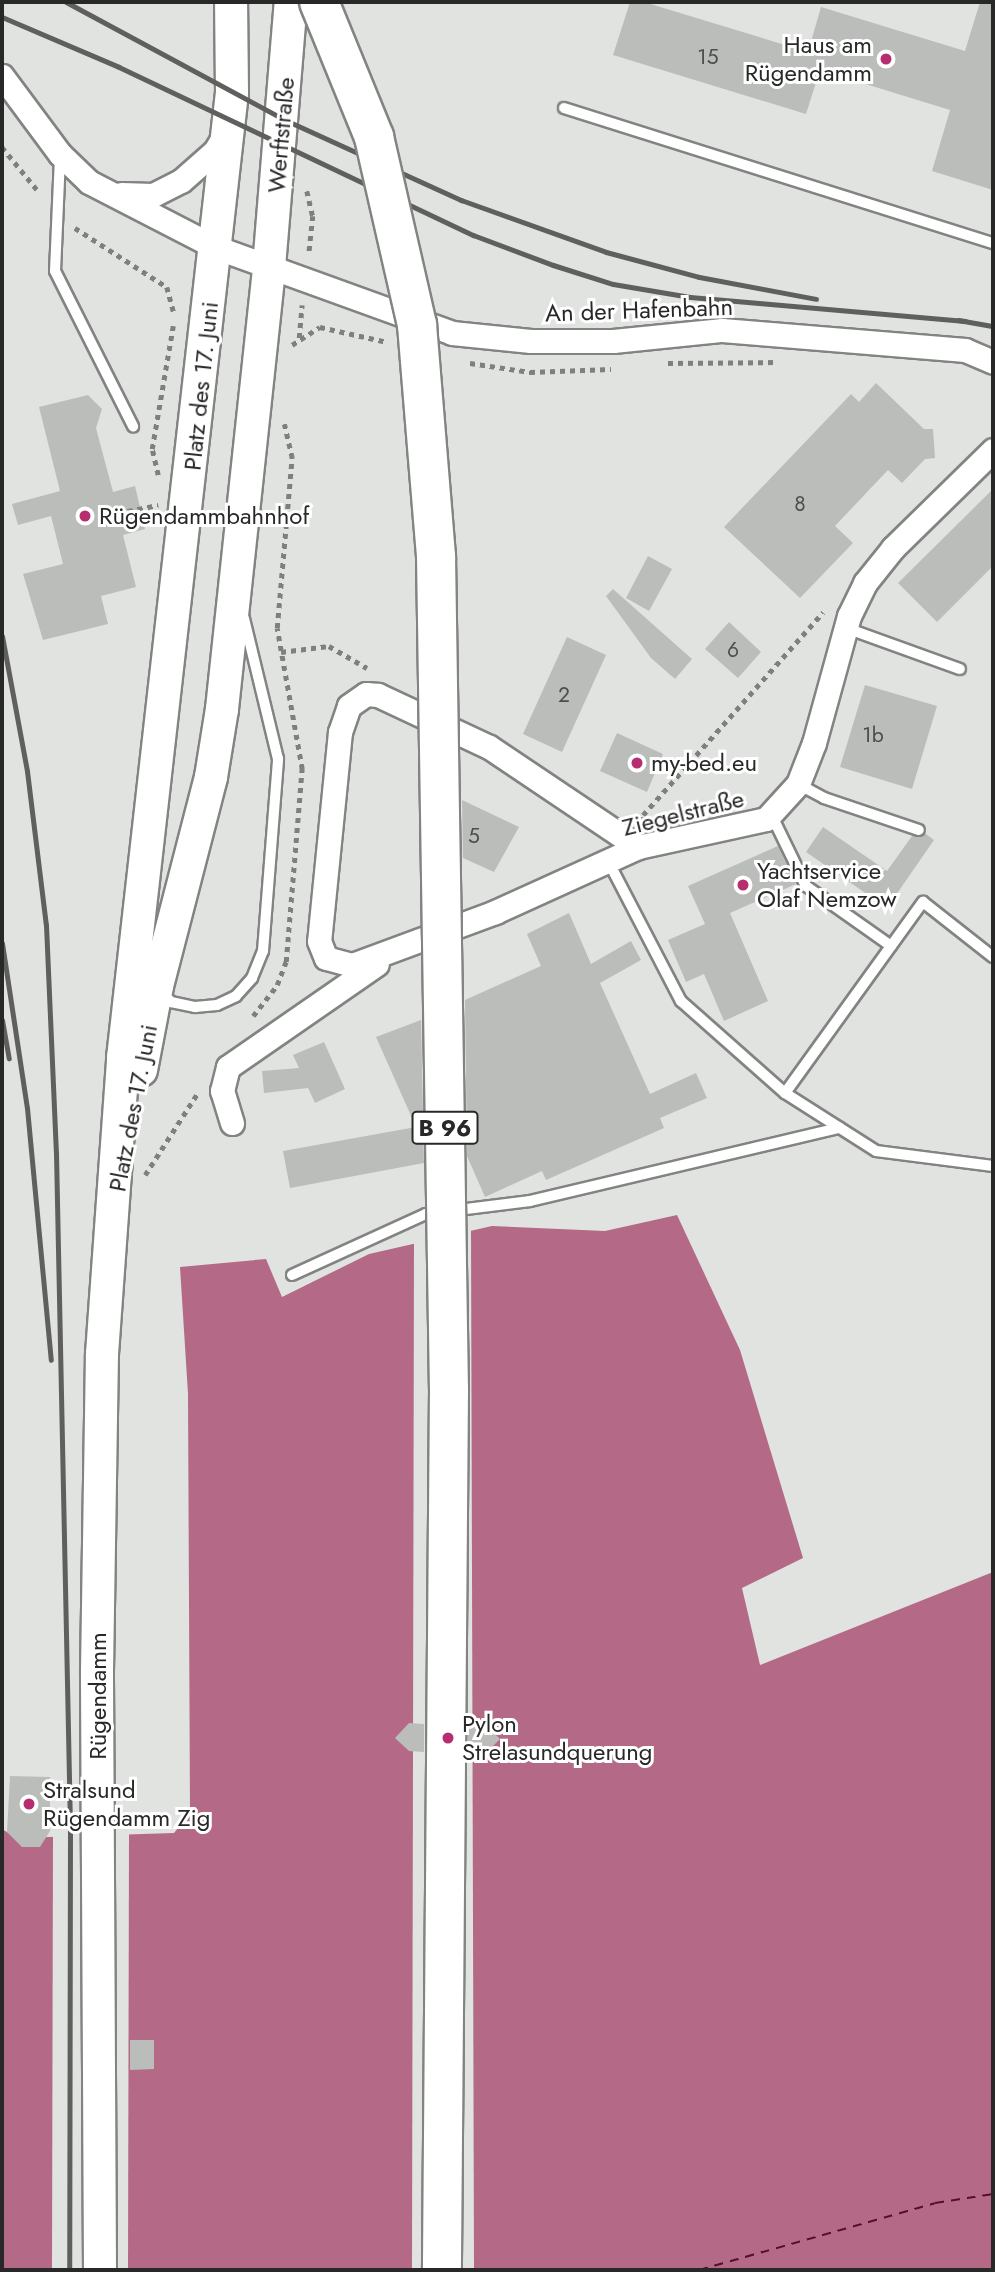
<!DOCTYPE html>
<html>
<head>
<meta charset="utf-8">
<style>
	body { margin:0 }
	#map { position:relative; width:995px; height:2272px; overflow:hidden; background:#e1e3e0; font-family:Jost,sans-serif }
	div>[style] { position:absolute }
	.water>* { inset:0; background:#b46a86 }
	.pier>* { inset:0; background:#e1e3e0 }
	.ferry>* { height:2px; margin-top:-1px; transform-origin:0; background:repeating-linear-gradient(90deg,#530e30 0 9px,transparent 0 16px) }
	.building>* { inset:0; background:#bbbdbb }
	.path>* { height:4.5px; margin-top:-2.25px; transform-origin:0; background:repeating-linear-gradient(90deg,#7f807e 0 5px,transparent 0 10px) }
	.roads { filter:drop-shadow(2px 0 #828481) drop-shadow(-2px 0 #828481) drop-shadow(0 2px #828481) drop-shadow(0 -2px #828481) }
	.lane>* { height:10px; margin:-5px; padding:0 5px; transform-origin:5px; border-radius:5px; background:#fff }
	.street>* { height:23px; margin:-11.5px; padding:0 11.5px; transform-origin:11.5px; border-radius:11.5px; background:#fff }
	.secondary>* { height:32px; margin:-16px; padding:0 16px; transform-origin:16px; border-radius:16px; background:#fff }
	.rail>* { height:5px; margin:-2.5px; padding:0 2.5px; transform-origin:2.5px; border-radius:2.5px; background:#5f605e }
	.bridges { filter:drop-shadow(2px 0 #828481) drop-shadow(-2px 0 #828481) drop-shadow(0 2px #828481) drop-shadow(0 -2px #828481) }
	.highway-bridge>* { height:38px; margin:-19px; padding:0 19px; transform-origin:19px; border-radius:19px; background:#fff }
	.dots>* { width:19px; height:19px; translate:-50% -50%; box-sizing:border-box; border:4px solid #fff; border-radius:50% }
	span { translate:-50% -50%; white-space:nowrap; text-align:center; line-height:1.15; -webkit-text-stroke:6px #fff; paint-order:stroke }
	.number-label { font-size:21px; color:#4c4d4c }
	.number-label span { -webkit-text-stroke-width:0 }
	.shield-label span { padding:2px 5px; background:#fff; border:2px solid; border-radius:5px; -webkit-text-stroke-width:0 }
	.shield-label { font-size:23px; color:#272827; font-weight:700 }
	.poi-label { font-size:24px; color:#272827 }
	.right { translate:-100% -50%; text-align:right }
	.left { translate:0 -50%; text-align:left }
	.street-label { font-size:24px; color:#272827 }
	.frame { position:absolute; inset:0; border:4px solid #272827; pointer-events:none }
</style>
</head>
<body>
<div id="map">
	<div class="water">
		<i style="clip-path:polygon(677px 1215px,740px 1350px,803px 1558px,742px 1588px,760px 1665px,993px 1572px,993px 2270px,2px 2270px,2px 1829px,17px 1838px,174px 1833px,190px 1813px,188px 1394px,180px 1267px,266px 1259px,282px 1297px,369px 1254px,492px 1226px,605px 1231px)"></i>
	</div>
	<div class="pier">
		<i style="clip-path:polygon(471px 1228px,474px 2270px,412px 2270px,414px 1241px)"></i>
		<i style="clip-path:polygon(129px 1831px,128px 2270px,52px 2270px,53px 1833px)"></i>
	</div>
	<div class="ferry">
		<i style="left:699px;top:2270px;width:245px;rotate:-15.8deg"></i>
		<i style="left:935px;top:2203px;width:59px;rotate:-8.8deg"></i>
	</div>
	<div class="building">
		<i style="clip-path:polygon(630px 2px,644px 2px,808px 52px,821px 7px,965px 51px,980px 2px,993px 2px,993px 190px,932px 171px,950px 110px,820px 70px,806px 114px,613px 55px)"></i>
		<i style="clip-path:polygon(876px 383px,924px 429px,933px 429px,935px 458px,925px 459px,902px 483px,888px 470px,835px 526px,853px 543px,800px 598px,724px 527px,851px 394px,859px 402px)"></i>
		<i style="clip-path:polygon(88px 395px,102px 409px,96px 428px,113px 492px,135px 486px,145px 529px,123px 535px,136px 587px,101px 596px,108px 624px,43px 640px,23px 574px,63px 564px,51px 516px,18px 525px,12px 504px,60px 491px,39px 407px)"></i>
		<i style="clip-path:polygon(993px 489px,993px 566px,937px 622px,898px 583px)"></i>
		<i style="clip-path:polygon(648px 556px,672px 569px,649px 611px,626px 598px)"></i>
		<i style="clip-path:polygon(613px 589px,692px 659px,675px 679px,651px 658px,606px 596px)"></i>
		<i style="clip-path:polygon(729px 622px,761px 652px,738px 678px,705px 649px)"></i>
		<i style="clip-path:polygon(567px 637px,606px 655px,562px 752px,523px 734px)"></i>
		<i style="clip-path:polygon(865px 685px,937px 706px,912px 789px,840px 767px)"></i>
		<i style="clip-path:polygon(617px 733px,663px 754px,647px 792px,600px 771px)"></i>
		<i style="clip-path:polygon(462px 800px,519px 827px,494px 872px,463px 858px)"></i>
		<i style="clip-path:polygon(823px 827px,887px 871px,912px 836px,926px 834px,934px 840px,887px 908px,806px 852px)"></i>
		<i style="clip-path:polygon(778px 846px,796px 884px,730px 913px,768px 1001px,724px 1021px,704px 974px,686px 982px,668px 940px,705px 924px,688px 886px)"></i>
		<i style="clip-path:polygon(569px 913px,591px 964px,631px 941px,641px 960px,600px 983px,650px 1094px,696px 1073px,707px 1098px,660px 1118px,664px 1128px,546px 1180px,542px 1171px,485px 1197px,467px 1156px,465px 1000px,541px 966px,527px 934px)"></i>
		<i style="clip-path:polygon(421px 1020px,424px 1163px,290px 1188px,283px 1151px,416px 1127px,376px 1037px)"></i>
		<i style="clip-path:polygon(324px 1042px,345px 1089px,315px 1103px,308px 1088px,264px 1093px,262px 1071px,299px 1068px,293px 1055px)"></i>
		<i style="clip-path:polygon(409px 1723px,424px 1724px,424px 1752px,409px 1751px,395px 1738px)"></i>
		<i style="clip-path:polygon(468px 1725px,486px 1725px,500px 1739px,486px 1753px,468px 1752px)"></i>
		<i style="clip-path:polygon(10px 1776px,50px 1777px,50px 1831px,40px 1847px,22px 1847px,7px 1832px)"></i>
		<i style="clip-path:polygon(130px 2040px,154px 2040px,154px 2069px,130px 2070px)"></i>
	</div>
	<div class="path">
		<i style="left:2px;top:147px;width:58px;rotate:50.6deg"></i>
		<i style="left:307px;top:191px;width:26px;rotate:77deg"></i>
		<i style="left:313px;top:216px;width:39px;rotate:96deg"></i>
		<i style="left:75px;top:228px;width:109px;rotate:32.7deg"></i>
		<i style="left:167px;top:287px;width:28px;rotate:75deg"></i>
		<i style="left:299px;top:338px;width:33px;rotate:-85deg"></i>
		<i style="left:292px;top:345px;width:33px;rotate:-33deg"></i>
		<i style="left:320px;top:327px;width:69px;rotate:12.6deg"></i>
		<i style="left:470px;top:363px;width:61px;rotate:8.5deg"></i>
		<i style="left:530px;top:372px;width:81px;rotate:-2.1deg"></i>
		<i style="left:668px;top:363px;width:107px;rotate:-0.5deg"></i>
		<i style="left:158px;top:475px;width:27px;rotate:-103deg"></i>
		<i style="left:152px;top:449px;width:125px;rotate:-80.3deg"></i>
		<i style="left:118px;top:513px;width:41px;rotate:-11.3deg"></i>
		<i style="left:281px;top:652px;width:48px;rotate:-7.1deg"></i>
		<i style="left:329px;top:646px;width:44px;rotate:30.1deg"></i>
		<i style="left:642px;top:822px;width:7px;rotate:-82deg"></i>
		<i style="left:643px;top:815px;width:271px;rotate:-48.4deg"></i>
		<i style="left:253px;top:1016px;width:39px;rotate:-52deg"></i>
		<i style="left:277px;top:985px;width:25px;rotate:-69deg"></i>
		<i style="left:286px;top:962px;width:194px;rotate:-85.3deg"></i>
		<i style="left:302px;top:769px;width:143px;rotate:-100.1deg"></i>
		<i style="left:277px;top:628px;width:171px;rotate:-85deg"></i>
		<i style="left:292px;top:458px;width:35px;rotate:-103deg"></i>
		<i style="left:145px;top:1175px;width:96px;rotate:-57.3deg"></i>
	</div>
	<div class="roads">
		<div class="lane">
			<i style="left:564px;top:108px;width:450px;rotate:17.5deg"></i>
			<i style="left:60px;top:157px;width:114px;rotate:92.5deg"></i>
			<i style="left:55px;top:271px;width:174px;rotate:63.3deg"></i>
			<i style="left:846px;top:628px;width:121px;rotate:19.8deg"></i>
			<i style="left:798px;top:784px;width:30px;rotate:28deg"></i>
			<i style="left:824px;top:798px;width:100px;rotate:18.6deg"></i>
			<i style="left:771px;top:814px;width:80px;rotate:64.1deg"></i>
			<i style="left:806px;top:886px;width:104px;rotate:35.2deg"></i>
			<i style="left:608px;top:861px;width:158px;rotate:62.5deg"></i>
			<i style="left:681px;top:1001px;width:139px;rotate:41.5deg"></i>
			<i style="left:785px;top:1093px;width:108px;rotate:32.5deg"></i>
			<i style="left:876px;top:1151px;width:118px;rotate:7.3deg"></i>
			<i style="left:161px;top:991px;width:15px;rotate:48deg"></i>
			<i style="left:171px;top:1002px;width:25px;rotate:12deg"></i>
			<i style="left:195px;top:1007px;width:22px;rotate:-5deg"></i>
			<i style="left:217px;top:1005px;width:21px;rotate:-25deg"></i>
			<i style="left:236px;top:996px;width:24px;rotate:-48deg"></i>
			<i style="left:252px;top:978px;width:29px;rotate:-68deg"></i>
			<i style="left:263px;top:951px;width:193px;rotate:-85.5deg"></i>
			<i style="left:278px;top:759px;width:145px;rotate:-103.6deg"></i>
			<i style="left:785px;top:1093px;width:236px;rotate:-54.2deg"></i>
			<i style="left:923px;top:902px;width:89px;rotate:38.2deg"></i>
			<i style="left:292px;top:1275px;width:147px;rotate:-24.5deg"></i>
			<i style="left:426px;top:1214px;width:105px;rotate:-7.1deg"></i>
			<i style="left:530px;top:1201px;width:318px;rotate:-13.3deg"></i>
		</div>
		<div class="street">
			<i style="left:2px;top:76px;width:97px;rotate:53.4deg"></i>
			<i style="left:60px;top:154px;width:40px;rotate:44deg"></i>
			<i style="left:89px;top:182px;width:142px;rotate:27.3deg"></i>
			<i style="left:215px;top:247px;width:252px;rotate:19.9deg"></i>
			<i style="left:452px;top:333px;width:79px;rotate:5.8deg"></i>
			<i style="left:531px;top:341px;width:82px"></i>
			<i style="left:613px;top:341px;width:110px;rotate:-5.8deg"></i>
			<i style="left:722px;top:330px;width:244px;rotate:4.7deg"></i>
			<i style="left:965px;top:350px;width:30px;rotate:23deg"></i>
			<i style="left:121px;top:194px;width:32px;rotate:2deg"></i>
			<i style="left:153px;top:195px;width:31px;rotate:-27deg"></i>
			<i style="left:181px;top:181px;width:45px;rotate:-41.4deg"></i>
			<i style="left:215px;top:151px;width:21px;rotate:-59deg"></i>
			<i style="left:638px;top:847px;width:179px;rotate:-146.1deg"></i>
			<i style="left:489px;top:747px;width:123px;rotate:-154.9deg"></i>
			<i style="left:378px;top:695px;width:12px;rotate:-175deg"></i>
			<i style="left:366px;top:694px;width:21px;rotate:145deg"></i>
			<i style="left:349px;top:706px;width:28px;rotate:109deg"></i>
			<i style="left:340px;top:732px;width:210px;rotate:95.7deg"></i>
			<i style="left:319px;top:941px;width:18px;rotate:68deg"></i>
			<i style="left:326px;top:958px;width:27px;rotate:15deg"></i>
			<i style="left:352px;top:965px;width:153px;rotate:-20.3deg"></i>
			<i style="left:495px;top:912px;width:157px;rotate:-24.4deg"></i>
			<i style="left:638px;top:847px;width:131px;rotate:-12.3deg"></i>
			<i style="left:766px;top:819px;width:47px;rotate:-47.6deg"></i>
			<i style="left:798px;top:784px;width:44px;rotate:-68.7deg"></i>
			<i style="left:814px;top:743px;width:132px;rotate:-74.6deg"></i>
			<i style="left:849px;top:616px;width:37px;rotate:-64deg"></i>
			<i style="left:865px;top:583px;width:45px;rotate:-51.3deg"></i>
			<i style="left:893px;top:548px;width:140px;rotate:-44.4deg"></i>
			<i style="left:232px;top:1123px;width:34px;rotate:-107deg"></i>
			<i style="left:222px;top:1091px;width:25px;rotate:-76deg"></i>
			<i style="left:228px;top:1067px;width:181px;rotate:-34.7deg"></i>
		</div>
		<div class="secondary">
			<i style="left:141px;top:1070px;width:86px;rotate:-79.2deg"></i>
			<i style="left:157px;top:986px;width:216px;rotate:-75.5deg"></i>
			<i style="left:211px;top:777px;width:69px;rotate:-80.8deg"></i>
			<i style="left:222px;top:709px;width:444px;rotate:-83.9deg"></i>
			<i style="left:269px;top:267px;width:266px;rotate:-85.3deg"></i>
			<i style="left:100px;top:2270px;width:599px;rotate:-90.29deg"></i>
			<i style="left:97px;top:1671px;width:317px;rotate:-89.1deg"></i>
			<i style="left:102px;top:1354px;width:297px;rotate:-85.9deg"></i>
			<i style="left:123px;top:1058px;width:971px;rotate:-83.56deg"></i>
			<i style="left:232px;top:93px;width:91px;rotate:-90.6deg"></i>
		</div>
	</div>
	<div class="rail">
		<i style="left:66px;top:2px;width:247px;rotate:28.3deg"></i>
		<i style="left:283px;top:119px;width:196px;rotate:24.5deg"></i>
		<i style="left:461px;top:200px;width:154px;rotate:19.7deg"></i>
		<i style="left:606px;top:252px;width:96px;rotate:15deg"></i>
		<i style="left:699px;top:277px;width:119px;rotate:10.6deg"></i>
		<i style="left:2px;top:17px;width:127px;rotate:23.1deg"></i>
		<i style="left:119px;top:67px;width:392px;rotate:25.4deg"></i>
		<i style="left:473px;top:235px;width:85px;rotate:20.6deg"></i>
		<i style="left:553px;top:265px;width:63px;rotate:17.6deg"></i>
		<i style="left:613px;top:284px;width:78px;rotate:9.6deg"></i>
		<i style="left:690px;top:297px;width:276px;rotate:5deg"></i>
		<i style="left:958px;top:320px;width:36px;rotate:10deg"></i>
		<i style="left:2px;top:636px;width:137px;rotate:79.5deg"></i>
		<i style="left:27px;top:771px;width:155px;rotate:83deg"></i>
		<i style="left:46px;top:925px;width:228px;rotate:87.5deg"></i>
		<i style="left:56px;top:1153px;width:674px;rotate:88.81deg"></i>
		<i style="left:70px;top:1827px;width:443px;rotate:90.1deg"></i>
		<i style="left:2px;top:943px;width:167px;rotate:81.4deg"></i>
		<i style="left:27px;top:1108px;width:253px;rotate:84.6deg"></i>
		<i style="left:2px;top:1020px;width:39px;rotate:80deg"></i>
	</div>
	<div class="bridges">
		<div class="highway-bridge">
			<i style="left:319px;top:2px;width:146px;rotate:67.8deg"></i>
			<i style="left:374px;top:137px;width:193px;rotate:77.1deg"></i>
			<i style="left:417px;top:325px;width:232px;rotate:85.3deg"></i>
			<i style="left:436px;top:556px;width:833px;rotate:89.11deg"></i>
			<i style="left:449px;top:1389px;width:881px;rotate:90.46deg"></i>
		</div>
	</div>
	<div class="dots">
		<i style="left:886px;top:59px;background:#b62e6f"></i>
		<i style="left:85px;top:516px;background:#b62e6f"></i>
		<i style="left:637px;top:763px;background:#b62e6f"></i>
		<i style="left:743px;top:885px;background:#b62e6f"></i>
		<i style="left:448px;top:1738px;background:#b62e6f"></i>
		<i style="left:29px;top:1804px;background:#b62e6f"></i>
	</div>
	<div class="number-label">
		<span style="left:708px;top:57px">15</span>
		<span style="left:800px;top:504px">8</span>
		<span style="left:733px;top:650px">6</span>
		<span style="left:564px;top:695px">2</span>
		<span style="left:873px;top:735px">1b</span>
		<span style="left:474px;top:836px">5</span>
	</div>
	<div class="shield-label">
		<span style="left:445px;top:1128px">B 96</span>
	</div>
	<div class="poi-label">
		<span class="right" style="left:872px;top:59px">Haus am<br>Rügendamm</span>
		<span class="left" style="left:99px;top:516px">Rügendammbahnhof</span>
		<span class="left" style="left:651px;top:763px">my-bed.eu</span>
		<span class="left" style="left:757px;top:885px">Yachtservice<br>Olaf Nemzow</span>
		<span class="left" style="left:462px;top:1738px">Pylon<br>Strelasundquerung</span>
		<span class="left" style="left:43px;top:1804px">Stralsund<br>Rügendamm Zig</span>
	</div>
	<div class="street-label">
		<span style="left:281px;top:135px;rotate:-85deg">Werftstraße</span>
		<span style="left:639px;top:310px;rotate:-2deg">An der Hafenbahn</span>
		<span style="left:201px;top:386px;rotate:-84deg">Platz des 17. Juni</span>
		<span style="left:683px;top:813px;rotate:-14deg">Ziegelstraße</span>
		<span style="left:133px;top:1108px;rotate:-79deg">Platz des 17. Juni</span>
		<span style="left:98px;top:1696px;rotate:-90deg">Rügendamm</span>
	</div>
	<div class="frame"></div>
</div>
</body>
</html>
